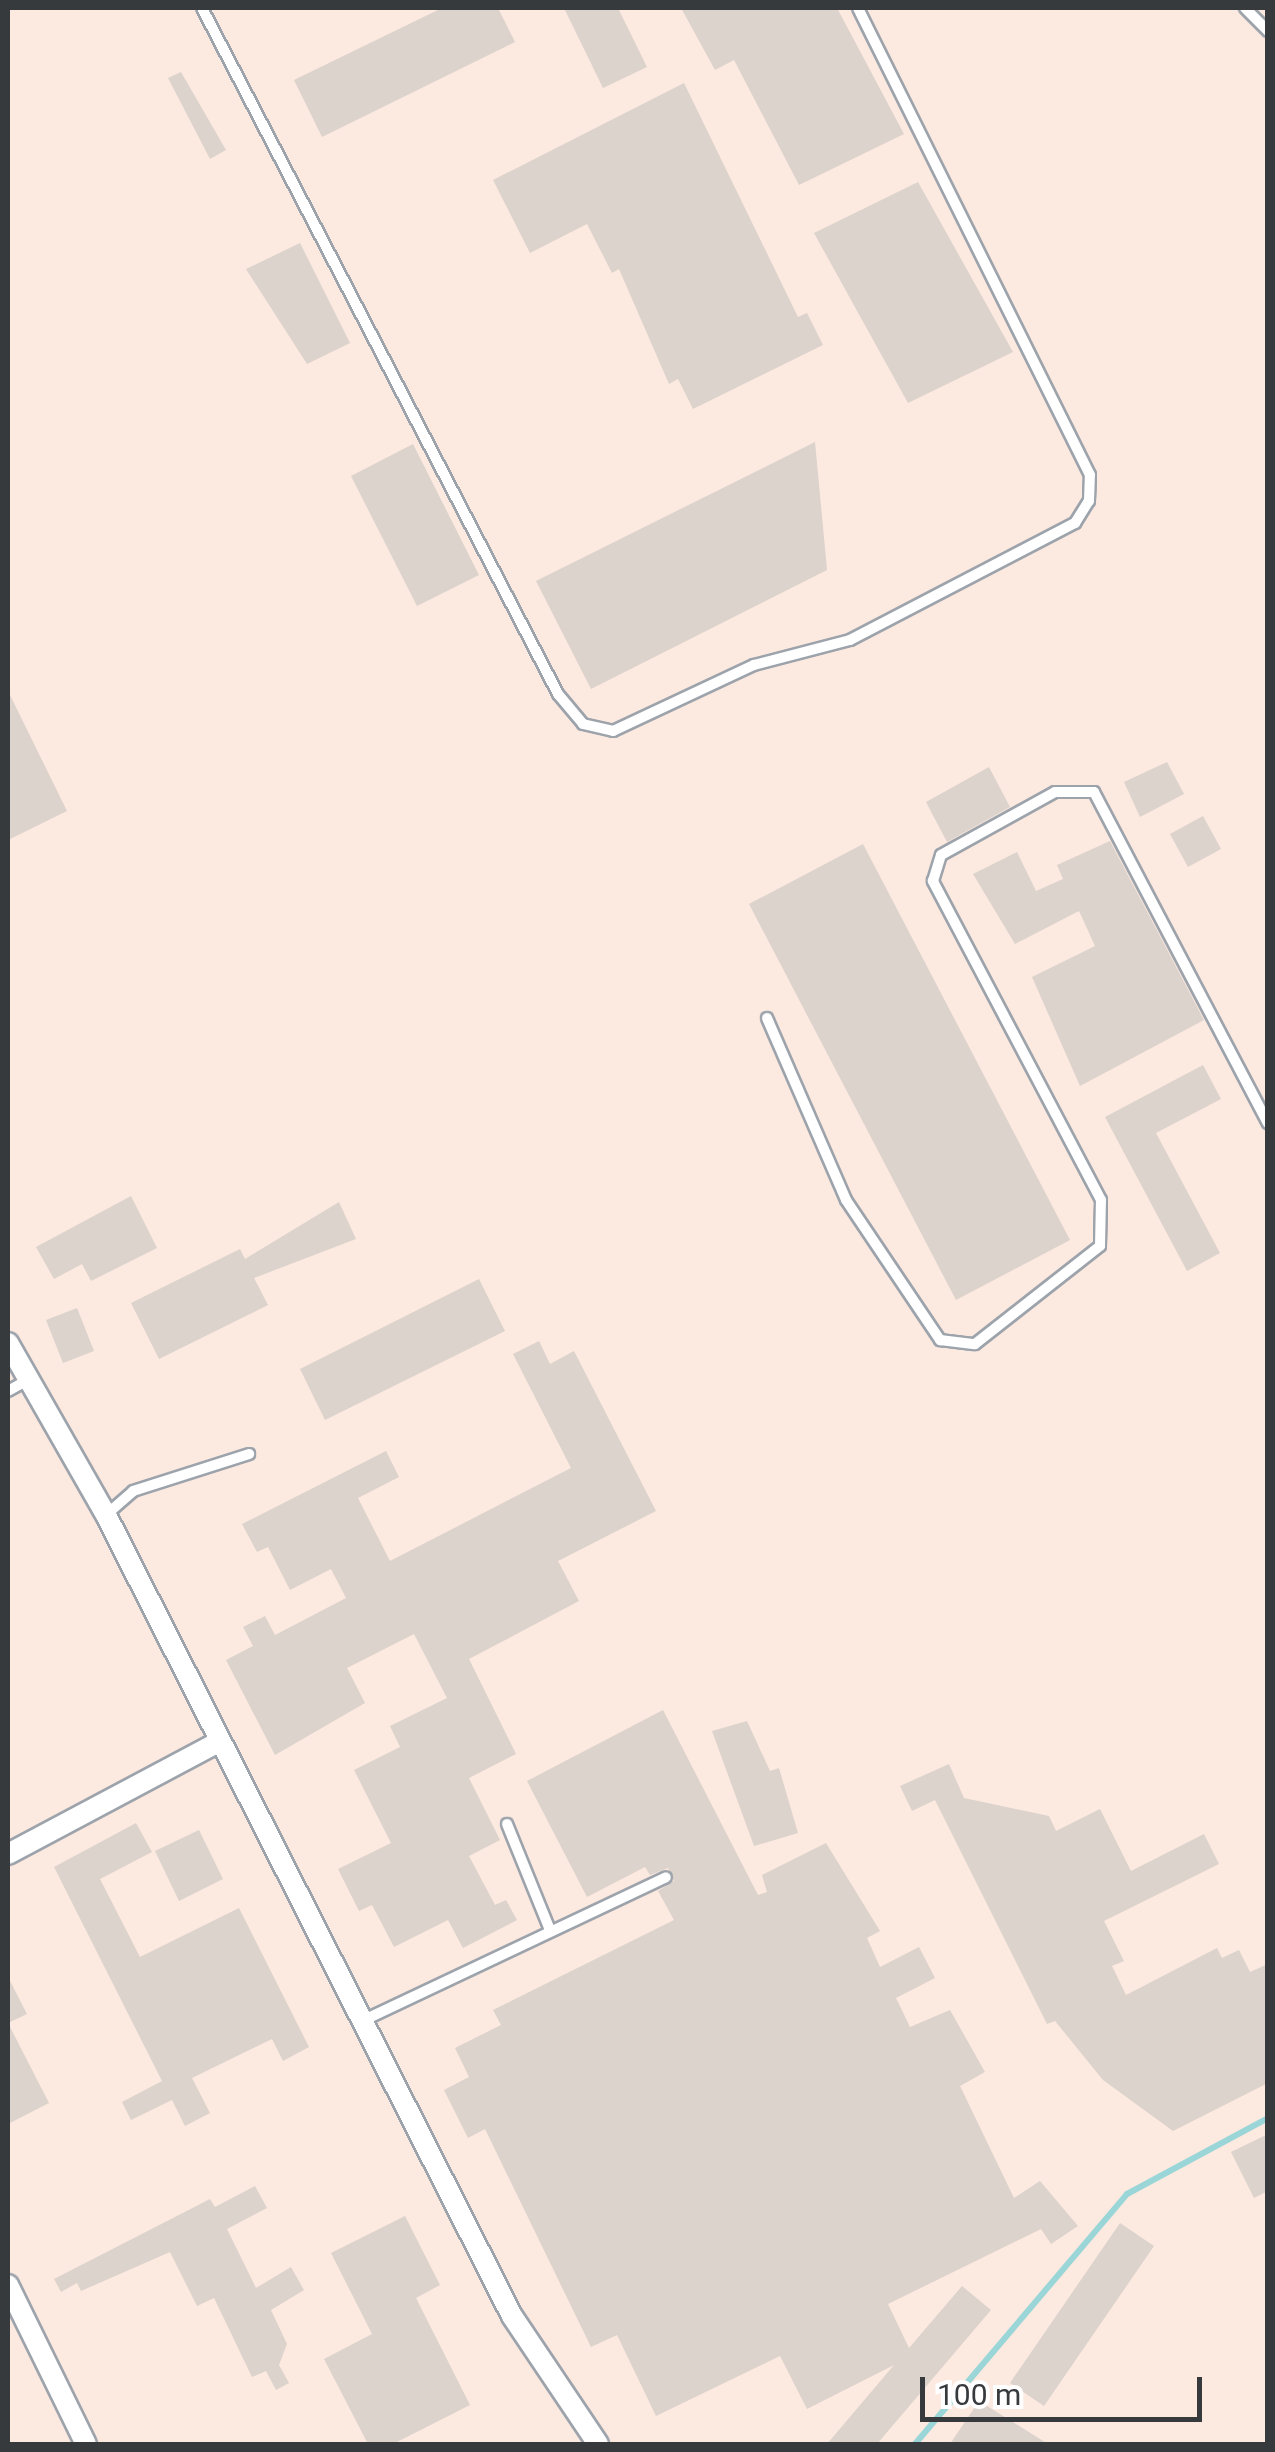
<!DOCTYPE html>
<html>
<head>
<meta charset="utf-8">
<style>
	body { margin:0 }
	#map { position:relative; width:1275px; height:2452px; overflow:hidden; background:#f2f8fe; font-family:Roboto,sans-serif }
	div>[style] { position:absolute }
	.industrial>* { inset:0; background:#fce9e0 }
	.stream>* { height:6px; margin:-3px; padding:0 3px; transform-origin:3px; border-radius:3px; background:#9ad6d7 }
	.building>* { inset:0; background:#dcd3cc }
	.roads { filter:drop-shadow(2px 0 #9da3ab) drop-shadow(-2px 0 #9da3ab) drop-shadow(0 2px #9da3ab) drop-shadow(0 -2px #9da3ab) }
	.lane>* { height:10px; margin:-5px; padding:0 5px; transform-origin:5px; border-radius:5px; background:#fff }
	.street>* { height:20px; margin:-10px; padding:0 10px; transform-origin:10px; border-radius:10px; background:#fff }
	span { translate:-50% -50%; white-space:nowrap; text-align:center; line-height:1.15; -webkit-text-stroke:10px #fff; paint-order:stroke }
	.frame { position:absolute; inset:0; border:10px solid #373a3d; pointer-events:none }
	.scale { position:absolute; left:920px; top:2377px; width:282px; height:45px; box-sizing:border-box; border:5px solid #373a3d; border-top:0; padding-left:12px; font-size:30px; line-height:35px; white-space:nowrap; color:#373a3d; -webkit-text-stroke:8px #fff; paint-order:stroke }
</style>
</head>
<body>
<div id="map">
	<div class="industrial">
		<i style="clip-path:polygon(8px 8px,1267px 8px,1267px 2444px,8px 2444px)"></i>
	</div>
	<div class="stream">
		<i style="left:915px;top:2444px;width:328px;rotate:-49.7deg"></i>
		<i style="left:1127px;top:2194px;width:160px;rotate:-28.3deg"></i>
	</div>
	<div class="building">
		<i style="clip-path:polygon(442px 8px,498px 8px,515px 42px,322px 137px,294px 80px)"></i>
		<i style="clip-path:polygon(564px 8px,618px 8px,647px 67px,603px 88px)"></i>
		<i style="clip-path:polygon(681px 8px,837px 8px,904px 134px,799px 185px,734px 60px,715px 70px)"></i>
		<i style="clip-path:polygon(181px 72px,226px 150px,210px 159px,168px 78px)"></i>
		<i style="clip-path:polygon(684px 83px,798px 317px,807px 313px,823px 345px,693px 409px,678px 379px,669px 384px,619px 269px,612px 273px,587px 224px,530px 253px,493px 180px)"></i>
		<i style="clip-path:polygon(918px 182px,1013px 352px,908px 403px,814px 233px)"></i>
		<i style="clip-path:polygon(300px 243px,350px 343px,307px 364px,246px 269px)"></i>
		<i style="clip-path:polygon(815px 442px,827px 570px,591px 689px,536px 581px)"></i>
		<i style="clip-path:polygon(413px 444px,479px 575px,417px 606px,351px 476px)"></i>
		<i style="clip-path:polygon(8px 691px,67px 811px,8px 840px)"></i>
		<i style="clip-path:polygon(1167px 762px,1184px 794px,1140px 817px,1124px 782px)"></i>
		<i style="clip-path:polygon(989px 767px,1010px 807px,947px 842px,926px 802px)"></i>
		<i style="clip-path:polygon(1203px 816px,1221px 849px,1188px 867px,1170px 834px)"></i>
		<i style="clip-path:polygon(1110px 841px,1204px 1020px,1080px 1086px,1032px 977px,1095px 946px,1079px 911px,1015px 944px,973px 874px,1017px 852px,1036px 891px,1063px 879px,1057px 865px)"></i>
		<i style="clip-path:polygon(863px 844px,1070px 1240px,956px 1300px,749px 904px)"></i>
		<i style="clip-path:polygon(1203px 1065px,1221px 1099px,1156px 1133px,1220px 1253px,1187px 1271px,1105px 1117px)"></i>
		<i style="clip-path:polygon(131px 1196px,157px 1248px,91px 1281px,82px 1264px,54px 1279px,36px 1247px)"></i>
		<i style="clip-path:polygon(339px 1202px,356px 1239px,254px 1278px,268px 1305px,159px 1359px,131px 1303px,240px 1249px,245px 1259px)"></i>
		<i style="clip-path:polygon(479px 1279px,505px 1331px,325px 1420px,300px 1369px)"></i>
		<i style="clip-path:polygon(77px 1308px,94px 1351px,63px 1363px,46px 1320px)"></i>
		<i style="clip-path:polygon(539px 1341px,550px 1364px,574px 1351px,656px 1511px,558px 1561px,579px 1601px,469px 1659px,516px 1754px,469px 1778px,500px 1840px,469px 1856px,495px 1905px,506px 1900px,517px 1920px,463px 1948px,448px 1920px,394px 1947px,372px 1905px,359px 1911px,338px 1869px,391px 1843px,354px 1770px,400px 1747px,390px 1726px,447px 1698px,414px 1634px,347px 1668px,365px 1703px,275px 1755px,226px 1660px,253px 1646px,243px 1627px,265px 1616px,275px 1635px,346px 1598px,331px 1569px,290px 1590px,268px 1547px,257px 1552px,242px 1524px,386px 1451px,399px 1477px,358px 1498px,390px 1561px,571px 1468px,513px 1354px)"></i>
		<i style="clip-path:polygon(663px 1710px,758px 1895px,767px 1892px,762px 1875px,826px 1843px,880px 1931px,867px 1938px,880px 1967px,919px 1947px,935px 1978px,896px 1998px,910px 2027px,950px 2010px,985px 2072px,960px 2086px,1014px 2198px,1040px 2181px,1078px 2226px,1051px 2244px,1041px 2229px,888px 2304px,909px 2348px,962px 2286px,991px 2310px,877px 2444px,827px 2444px,894px 2365px,807px 2409px,780px 2356px,656px 2416px,617px 2335px,591px 2347px,485px 2129px,468px 2138px,444px 2090px,469px 2077px,455px 2048px,501px 2025px,493px 2010px,674px 1920px,658px 1891px,674px 1881px,668px 1868px,650px 1875px,645px 1867px,587px 1897px,527px 1781px)"></i>
		<i style="clip-path:polygon(747px 1721px,770px 1771px,779px 1768px,798px 1833px,754px 1846px,712px 1731px)"></i>
		<i style="clip-path:polygon(949px 1764px,964px 1798px,1049px 1816px,1056px 1831px,1100px 1809px,1131px 1871px,1204px 1834px,1219px 1864px,1104px 1921px,1124px 1961px,1112px 1966px,1126px 1995px,1217px 1948px,1222px 1958px,1239px 1950px,1250px 1972px,1268px 1964px,1268px 2083px,1173px 2131px,1103px 2080px,1055px 2021px,1047px 2024px,935px 1800px,912px 1811px,900px 1786px)"></i>
		<i style="clip-path:polygon(136px 1823px,152px 1852px,100px 1879px,140px 1957px,239px 1908px,309px 2047px,283px 2061px,272px 2039px,192px 2078px,210px 2113px,185px 2126px,172px 2100px,131px 2120px,122px 2102px,162px 2081px,54px 1867px)"></i>
		<i style="clip-path:polygon(199px 1830px,223px 1879px,179px 1901px,155px 1851px)"></i>
		<i style="clip-path:polygon(8px 1977px,27px 2014px,8px 2023px,49px 2103px,8px 2124px)"></i>
		<i style="clip-path:polygon(1268px 2134px,1268px 2191px,1254px 2198px,1231px 2152px)"></i>
		<i style="clip-path:polygon(255px 2186px,267px 2208px,227px 2229px,256px 2288px,291px 2267px,304px 2290px,271px 2310px,287px 2344px,279px 2365px,289px 2383px,276px 2390px,266px 2371px,252px 2377px,214px 2298px,197px 2306px,170px 2252px,81px 2291px,77px 2283px,61px 2292px,54px 2279px,210px 2199px,215px 2207px)"></i>
		<i style="clip-path:polygon(405px 2216px,440px 2285px,416px 2298px,470px 2405px,393px 2444px,368px 2444px,324px 2359px,372px 2334px,331px 2253px)"></i>
		<i style="clip-path:polygon(1120px 2223px,1154px 2246px,1044px 2406px,1010px 2383px)"></i>
		<i style="clip-path:polygon(979px 2401px,1048px 2444px,950px 2444px)"></i>
	</div>
	<div class="roads">
		<div class="lane">
			<i style="left:202px;top:8px;width:773px;rotate:62.57deg"></i>
			<i style="left:558px;top:694px;width:39px;rotate:50deg"></i>
			<i style="left:583px;top:724px;width:31px;rotate:13deg"></i>
			<i style="left:613px;top:731px;width:156px;rotate:-25.1deg"></i>
			<i style="left:754px;top:665px;width:99px;rotate:-14.6deg"></i>
			<i style="left:850px;top:640px;width:254px;rotate:-27.5deg"></i>
			<i style="left:1075px;top:523px;width:26px;rotate:-58deg"></i>
			<i style="left:1089px;top:501px;width:26px;rotate:-88deg"></i>
			<i style="left:1090px;top:475px;width:521px;rotate:-116.42deg"></i>
			<i style="left:1245px;top:8px;width:33px;rotate:45deg"></i>
			<i style="left:767px;top:1018px;width:198px;rotate:66.5deg"></i>
			<i style="left:846px;top:1200px;width:169px;rotate:56.1deg"></i>
			<i style="left:940px;top:1340px;width:35px;rotate:7deg"></i>
			<i style="left:975px;top:1344px;width:159px;rotate:-38.1deg"></i>
			<i style="left:1100px;top:1246px;width:46px;rotate:-88.8deg"></i>
			<i style="left:1101px;top:1200px;width:361px;rotate:-117.8deg"></i>
			<i style="left:933px;top:881px;width:27px;rotate:-73deg"></i>
			<i style="left:941px;top:855px;width:130px;rotate:-28.9deg"></i>
			<i style="left:1055px;top:792px;width:39px"></i>
			<i style="left:1094px;top:792px;width:374px;rotate:62.3deg"></i>
			<i style="left:8px;top:1391px;width:23px;rotate:-29deg"></i>
			<i style="left:107px;top:1514px;width:35px;rotate:-41deg"></i>
			<i style="left:133px;top:1491px;width:122px;rotate:-17.7deg"></i>
			<i style="left:507px;top:1824px;width:114px;rotate:67.9deg"></i>
			<i style="left:362px;top:2021px;width:336px;rotate:-25.3deg"></i>
		</div>
		<div class="street">
			<i style="left:8px;top:1343px;width:198px;rotate:60.3deg"></i>
			<i style="left:106px;top:1515px;width:898px;rotate:63.12deg"></i>
			<i style="left:512px;top:2316px;width:154px;rotate:56.1deg"></i>
			<i style="left:8px;top:1854px;width:237px;rotate:-28deg"></i>
			<i style="left:8px;top:2285px;width:177px;rotate:63.9deg"></i>
		</div>
	</div>
	<div class="frame"></div>
	<div class="scale">100 m</div>
</div>
</body>
</html>
